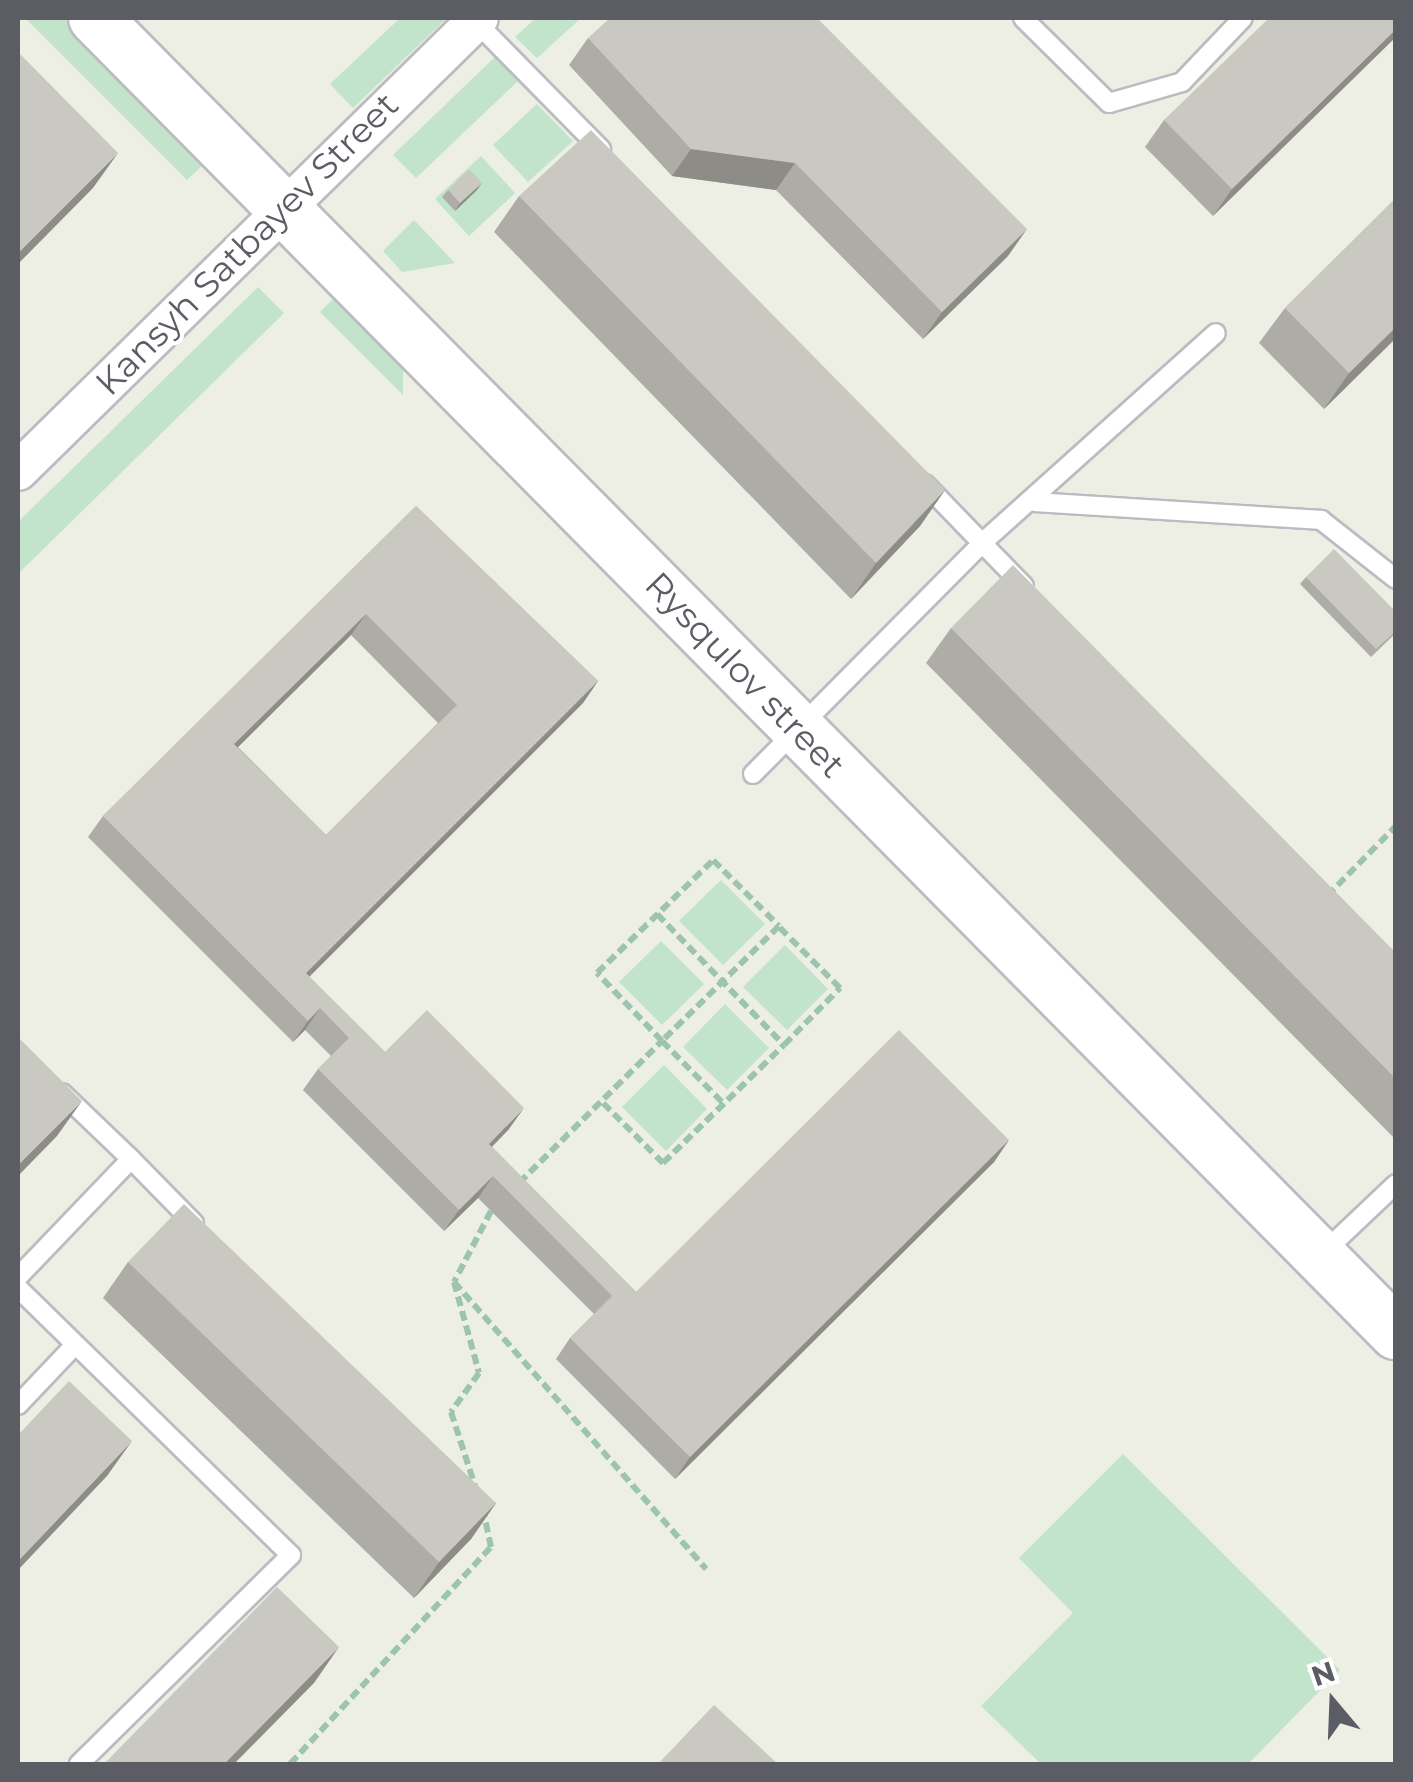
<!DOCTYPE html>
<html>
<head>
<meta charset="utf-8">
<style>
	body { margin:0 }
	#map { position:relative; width:1413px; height:1782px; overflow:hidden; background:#edeee4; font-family:Montserrat,sans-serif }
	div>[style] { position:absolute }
	.green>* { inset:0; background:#c2e4ca }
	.path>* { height:6px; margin-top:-3px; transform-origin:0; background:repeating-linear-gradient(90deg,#9cc4b1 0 10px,transparent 0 15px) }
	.roads { filter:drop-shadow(2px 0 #bbbcc2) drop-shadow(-2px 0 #bbbcc2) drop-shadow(0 2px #bbbcc2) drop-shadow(0 -2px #bbbcc2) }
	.lane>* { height:18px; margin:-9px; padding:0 9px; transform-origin:9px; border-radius:9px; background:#fff }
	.street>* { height:38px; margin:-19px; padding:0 19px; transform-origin:19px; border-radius:19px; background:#fff }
	.secondary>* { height:52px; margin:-26px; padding:0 26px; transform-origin:26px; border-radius:26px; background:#fff }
	.wall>* { inset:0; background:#adaca6 }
	.shaded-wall>* { inset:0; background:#8d8c87 }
	.building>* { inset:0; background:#c9c8c1 }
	span { translate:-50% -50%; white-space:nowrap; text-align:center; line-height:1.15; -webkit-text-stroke:8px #fff; paint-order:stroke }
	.street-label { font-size:35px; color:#5c5d64 }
	.frame { position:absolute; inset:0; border:20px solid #5c5d64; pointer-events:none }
	.north { position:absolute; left:1283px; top:1652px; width:100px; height:100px; -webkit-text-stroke:8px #fff; paint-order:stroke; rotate:341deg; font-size:28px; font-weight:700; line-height:40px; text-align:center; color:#5c5d64 }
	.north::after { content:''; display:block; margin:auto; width:35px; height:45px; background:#5c5d64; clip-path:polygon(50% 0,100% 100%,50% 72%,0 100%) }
</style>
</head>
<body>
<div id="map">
	<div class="green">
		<i style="clip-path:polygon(25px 18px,71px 18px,210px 158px,187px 180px)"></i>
		<i style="clip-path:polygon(400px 18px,447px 18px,353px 108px,330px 84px)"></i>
		<i style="clip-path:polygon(536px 18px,581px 18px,537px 58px,515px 37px)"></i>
		<i style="clip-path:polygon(496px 56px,519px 80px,416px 178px,393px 155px)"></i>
		<i style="clip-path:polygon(537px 104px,573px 141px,528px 182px,493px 145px)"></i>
		<i style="clip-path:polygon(481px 156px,515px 193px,469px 236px,435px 199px)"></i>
		<i style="clip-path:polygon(414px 220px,455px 263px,402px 272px,383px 251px)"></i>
		<i style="clip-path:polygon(258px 287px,284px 313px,18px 574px,18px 522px)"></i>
		<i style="clip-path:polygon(339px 293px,403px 359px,403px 395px,320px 312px)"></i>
		<i style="clip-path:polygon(721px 880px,765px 924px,723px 965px,679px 921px)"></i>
		<i style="clip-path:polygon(661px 941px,704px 984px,662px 1025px,619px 982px)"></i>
		<i style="clip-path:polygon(785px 945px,828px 989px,787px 1030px,743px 987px)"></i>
		<i style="clip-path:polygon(725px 1004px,769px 1048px,727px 1090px,683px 1047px)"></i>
		<i style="clip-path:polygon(664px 1065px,707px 1109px,666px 1151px,622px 1107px)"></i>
		<i style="clip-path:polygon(1123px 1454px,1340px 1670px,1248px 1764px,1041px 1764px,981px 1706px,1073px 1613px,1019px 1558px)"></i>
	</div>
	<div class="path">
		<i style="left:1327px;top:896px;width:98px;rotate:-45.4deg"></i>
		<i style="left:657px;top:914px;width:182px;rotate:45.9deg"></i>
		<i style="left:784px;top:1045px;width:80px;rotate:-45.5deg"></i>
		<i style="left:840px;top:988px;width:86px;rotate:-135deg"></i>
		<i style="left:603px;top:1103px;width:85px;rotate:45deg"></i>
		<i style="left:663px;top:1163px;width:169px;rotate:-44.3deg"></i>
		<i style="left:519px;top:1183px;width:202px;rotate:-44.8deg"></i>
		<i style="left:662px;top:1041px;width:94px;rotate:-133.7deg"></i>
		<i style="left:597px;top:973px;width:162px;rotate:-44.2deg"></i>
		<i style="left:713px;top:860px;width:93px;rotate:45deg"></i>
		<i style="left:779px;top:926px;width:164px;rotate:135.5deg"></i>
		<i style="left:662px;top:1041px;width:88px;rotate:45.5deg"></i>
		<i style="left:491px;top:1211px;width:80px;rotate:117.5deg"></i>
		<i style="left:454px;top:1282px;width:382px;rotate:48.7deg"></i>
		<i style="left:454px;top:1282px;width:94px;rotate:74.6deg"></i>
		<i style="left:479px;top:1373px;width:48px;rotate:125.7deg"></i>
		<i style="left:451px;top:1412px;width:81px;rotate:72deg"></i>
		<i style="left:290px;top:1764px;width:296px;rotate:-47.2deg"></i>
		<i style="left:491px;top:1547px;width:38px;rotate:-102deg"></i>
	</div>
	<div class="roads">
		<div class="lane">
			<i style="left:1023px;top:18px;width:121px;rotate:44.7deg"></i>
			<i style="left:1109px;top:103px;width:76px;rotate:-16deg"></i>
			<i style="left:1182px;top:82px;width:88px;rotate:-46.4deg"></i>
			<i style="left:475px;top:21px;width:180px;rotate:45.5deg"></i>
			<i style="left:925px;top:484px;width:82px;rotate:46deg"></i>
			<i style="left:982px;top:543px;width:314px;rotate:-41.9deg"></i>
			<i style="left:1035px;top:502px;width:287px;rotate:3.6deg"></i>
			<i style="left:1321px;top:520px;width:95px;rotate:38.2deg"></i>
			<i style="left:753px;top:774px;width:325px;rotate:-45.2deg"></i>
			<i style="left:982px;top:543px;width:60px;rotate:45.7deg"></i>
			<i style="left:131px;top:1159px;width:90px;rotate:45.5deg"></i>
			<i style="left:1324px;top:1252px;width:99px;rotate:-43.4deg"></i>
			<i style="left:18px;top:1277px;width:163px;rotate:-46.2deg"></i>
			<i style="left:131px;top:1159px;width:95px;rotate:-136.3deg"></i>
			<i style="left:18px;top:1288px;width:382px;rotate:44.4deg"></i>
			<i style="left:291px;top:1555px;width:298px;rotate:135.4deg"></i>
			<i style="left:18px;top:1405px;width:83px;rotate:-46.5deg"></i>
		</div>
		<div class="street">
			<i style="left:18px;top:471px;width:646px;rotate:-44.5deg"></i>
		</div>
		<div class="secondary">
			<i style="left:95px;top:18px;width:1850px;rotate:45.31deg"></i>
		</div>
	</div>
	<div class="wall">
		<i style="clip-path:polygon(1396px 18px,1213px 216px,1145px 147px,1164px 120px)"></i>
		<i style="clip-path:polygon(588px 38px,1008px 256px,923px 339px,776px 190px,672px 176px,569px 65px)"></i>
		<i style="clip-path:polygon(448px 190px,477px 190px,455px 211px,442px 197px)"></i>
		<i style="clip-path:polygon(519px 196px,945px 490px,920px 526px,851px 599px,494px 232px)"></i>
		<i style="clip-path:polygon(1396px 198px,1396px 338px,1324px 409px,1259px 343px,1285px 308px)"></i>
		<i style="clip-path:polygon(evenodd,416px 506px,598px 681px,583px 703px,309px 977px,385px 1052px,509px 1129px,492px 1147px,636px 1292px,1009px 1140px,994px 1162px,675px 1479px,556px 1359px,570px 1338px,594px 1314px,478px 1198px,444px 1231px,303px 1090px,318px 1069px,331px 1056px,305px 1030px,293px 1042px,88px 837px,103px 816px,416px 506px,351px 635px,438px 723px,326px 835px,238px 747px,351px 635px)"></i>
		<i style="clip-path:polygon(1306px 577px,1396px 633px,1371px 657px,1300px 584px)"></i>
		<i style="clip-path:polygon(951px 628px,1396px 953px,1396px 1140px,926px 663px)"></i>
		<i style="clip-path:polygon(128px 1262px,496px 1503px,471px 1539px,414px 1598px,103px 1298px)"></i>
	</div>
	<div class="shaded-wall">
		<i style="clip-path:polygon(1396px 29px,1396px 37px,1213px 216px,1232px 189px)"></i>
		<i style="clip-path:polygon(691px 149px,795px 163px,776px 190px,672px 176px)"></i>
		<i style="clip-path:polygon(118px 153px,93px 188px,18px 264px,18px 253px)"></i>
		<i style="clip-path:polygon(482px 183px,477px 190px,455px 211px,460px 203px)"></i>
		<i style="clip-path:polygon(1027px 229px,1008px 256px,923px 339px,942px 312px)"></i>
		<i style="clip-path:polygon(1396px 327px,1396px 338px,1324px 409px,1349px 373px)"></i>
		<i style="clip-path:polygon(945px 490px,920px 526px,851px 599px,876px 563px)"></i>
		<i style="clip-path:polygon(366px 614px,351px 635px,220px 765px,234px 744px)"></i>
		<i style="clip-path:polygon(598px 681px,583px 703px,291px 995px,306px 973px)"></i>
		<i style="clip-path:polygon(320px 1008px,305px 1030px,293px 1042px,308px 1021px)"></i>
		<i style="clip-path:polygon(82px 1101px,57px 1136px,18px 1176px,18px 1167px,19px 1164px)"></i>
		<i style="clip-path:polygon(524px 1108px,509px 1129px,474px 1165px,489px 1144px)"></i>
		<i style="clip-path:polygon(1009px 1140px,994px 1162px,675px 1479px,690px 1457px)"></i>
		<i style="clip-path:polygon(493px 1176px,478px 1198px,444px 1231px,459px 1210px)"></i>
		<i style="clip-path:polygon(132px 1441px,107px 1476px,18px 1570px,18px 1561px)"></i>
		<i style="clip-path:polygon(496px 1503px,471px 1539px,414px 1598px,439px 1562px)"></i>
		<i style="clip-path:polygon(339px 1647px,314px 1683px,234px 1764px,224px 1764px)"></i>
	</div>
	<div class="building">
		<i style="clip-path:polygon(610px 18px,817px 18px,1027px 229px,942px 312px,795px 163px,691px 149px,588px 38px)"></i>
		<i style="clip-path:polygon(1269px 18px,1396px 18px,1396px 29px,1232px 189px,1164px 120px)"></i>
		<i style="clip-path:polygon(18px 52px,118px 153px,18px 253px)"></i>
		<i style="clip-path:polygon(591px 130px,945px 490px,876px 563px,519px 196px)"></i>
		<i style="clip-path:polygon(469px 169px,482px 183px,460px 203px,448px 190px)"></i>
		<i style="clip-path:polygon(1396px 198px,1396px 327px,1349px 373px,1285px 308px)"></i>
		<i style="clip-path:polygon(evenodd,416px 506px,598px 681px,306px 973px,385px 1052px,427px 1010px,524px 1108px,489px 1144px,636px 1292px,899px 1030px,1009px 1140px,690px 1457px,570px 1338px,612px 1296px,493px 1176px,459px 1210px,318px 1069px,349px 1038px,320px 1008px,308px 1021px,103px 816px,416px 506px,366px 614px,457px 705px,326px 835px,234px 744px,366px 614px)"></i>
		<i style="clip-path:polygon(1334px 549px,1396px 612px,1396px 631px,1376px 649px,1306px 577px)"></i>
		<i style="clip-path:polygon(1013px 565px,1396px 953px,1396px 1079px,951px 628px)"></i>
		<i style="clip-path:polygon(18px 1037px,82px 1101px,19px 1164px,18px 1162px)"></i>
		<i style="clip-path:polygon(184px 1204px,496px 1503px,439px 1562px,128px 1262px)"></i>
		<i style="clip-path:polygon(69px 1381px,132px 1441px,18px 1561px,18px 1435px)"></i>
		<i style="clip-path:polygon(277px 1587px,339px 1647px,224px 1764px,104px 1764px)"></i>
		<i style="clip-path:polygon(714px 1705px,778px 1764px,658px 1764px)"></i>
	</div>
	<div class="street-label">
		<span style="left:247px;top:244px;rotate:-45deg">Kansyh Satbayev Street</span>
		<span style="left:745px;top:675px;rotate:46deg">Rysqulov street</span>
	</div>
	<div class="frame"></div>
	<div class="north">N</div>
</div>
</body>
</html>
